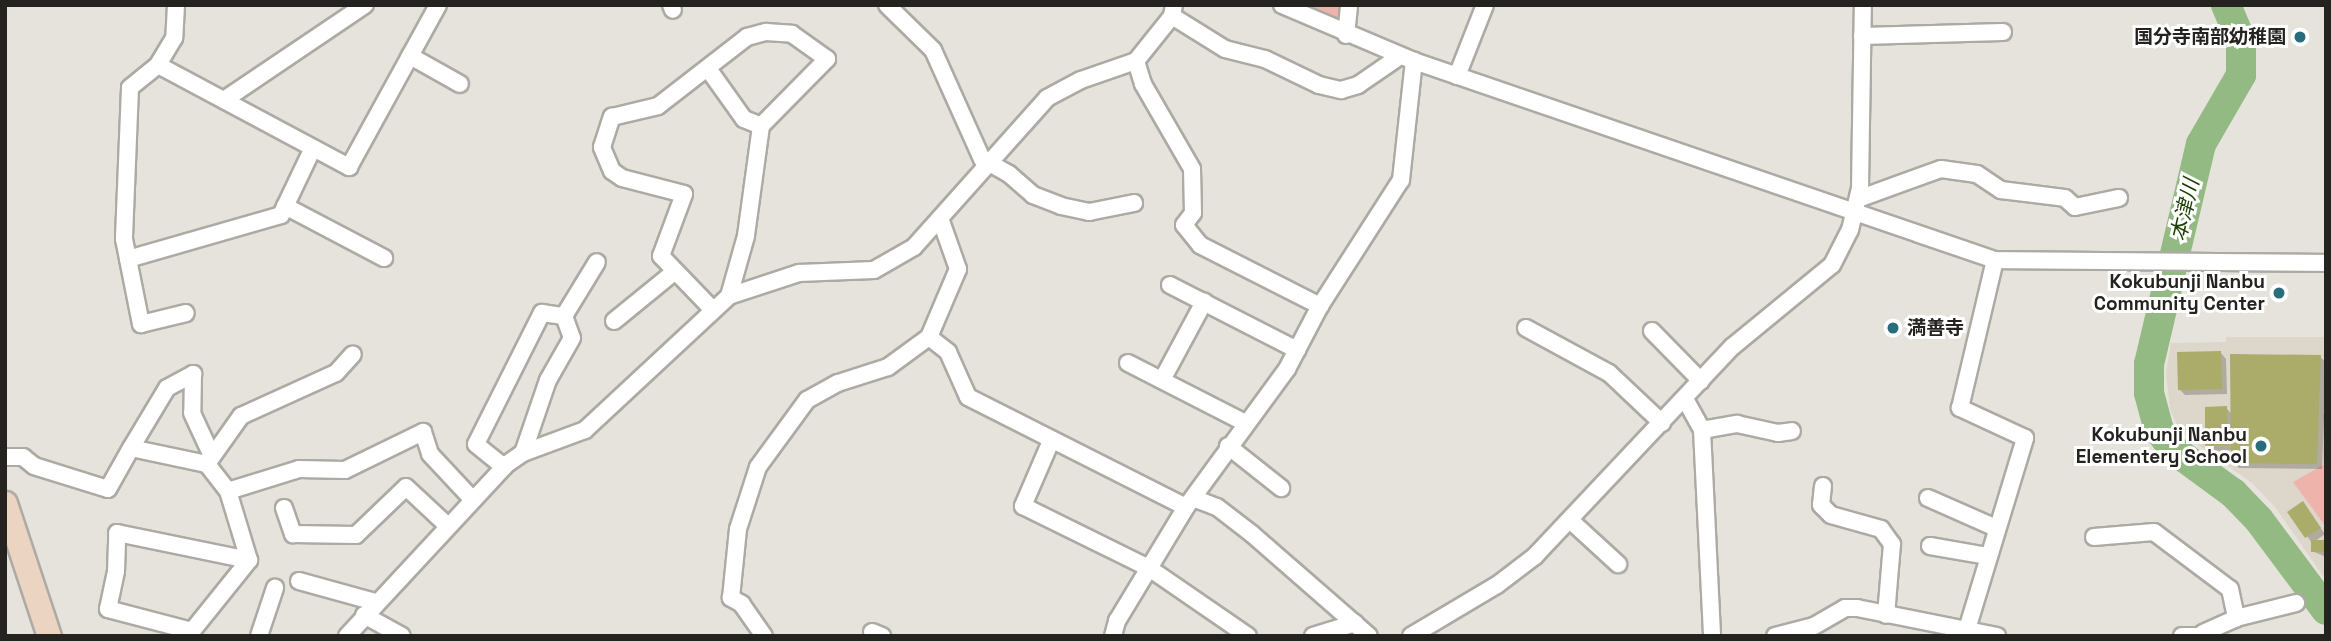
<!DOCTYPE html>
<html>
<head>
<meta charset="utf-8">
<style>
	body { margin:0 }
	#map { position:relative; width:2331px; height:641px; overflow:hidden; background:#e6e2dc; font-family:"Space Grotesk","Noto Sans JP",sans-serif }
	div>[style] { position:absolute }
	.built>* { inset:0; background:#ddd6ca }
	.green>* { inset:0; background:#eeb4ac }
	.shadow>* { inset:0; background:#0003 }
	.river>* { height:30px; margin:-15px; padding:0 15px; transform-origin:15px; border-radius:15px; background:#93ba82 }
	.building>* { inset:0; background:#abac69 }
	.roads { filter:drop-shadow(2px 0 #adaaa4) drop-shadow(-2px 0 #adaaa4) drop-shadow(0 2px #adaaa4) drop-shadow(0 -2px #adaaa4) }
	.minor>* { height:16px; margin:-8px; padding:0 8px; transform-origin:8px; border-radius:8px; background:#fff }
	.secondary>* { height:23px; margin:-11.5px; padding:0 11.5px; transform-origin:11.5px; border-radius:11.5px; background:#ecd4c3 }
	.dots>* { width:19px; height:19px; translate:-50% -50%; box-sizing:border-box; border:4px solid #fff; border-radius:50% }
	span { translate:-50% -50%; white-space:nowrap; text-align:center; line-height:1.15; -webkit-text-stroke:6px #fff; paint-order:stroke }
	.poi-label { font-size:19px; color:#242320; font-weight:700 }
	.right { translate:-100% -50%; text-align:right }
	.left { translate:0 -50%; text-align:left }
	.water-label { font-size:21px; color:#1b3f03; font-style:italic }
	.frame { position:absolute; inset:0; border:7px solid #242320; pointer-events:none }
</style>
</head>
<body>
<div id="map">
	<div class="built">
		<i style="clip-path:polygon(2226px 337px,2326px 337px,2326px 580px,2275px 507px,2252px 483px,2180px 432px,2170px 409px,2166px 373px,2171px 343px,2226px 342px)"></i>
	</div>
	<div class="green">
		<i style="clip-path:polygon(1303px 5px,1344px 5px,1342px 22px)"></i>
		<i style="clip-path:polygon(2323px 414px,2326px 414px,2326px 527px,2293px 482px,2323px 465px)"></i>
	</div>
	<div class="shadow">
		<i style="clip-path:polygon(2221px 353px,2226px 359px,2227px 394px,2185px 395px,2179px 389px)"></i>
		<i style="clip-path:polygon(2320px 357px,2326px 362px,2322px 469px,2239px 468px,2233px 462px,2233px 450px,2213px 451px,2207px 445px,2226px 408px,2232px 414px)"></i>
		<i style="clip-path:polygon(2303px 504px,2325px 534px,2314px 542px,2326px 542px,2326px 557px,2312px 551px,2312px 543px,2290px 513px)"></i>
	</div>
	<div class="river">
		<i style="left:2226px;top:5px;width:39px;rotate:67deg"></i>
		<i style="left:2241px;top:41px;width:34px;rotate:90deg"></i>
		<i style="left:2241px;top:75px;width:80px;rotate:120.1deg"></i>
		<i style="left:2201px;top:144px;width:226px;rotate:103.3deg"></i>
		<i style="left:2149px;top:364px;width:29px;rotate:90deg"></i>
		<i style="left:2149px;top:393px;width:38px;rotate:75deg"></i>
		<i style="left:2159px;top:430px;width:25px;rotate:53deg"></i>
		<i style="left:2174px;top:450px;width:73px;rotate:36.1deg"></i>
		<i style="left:2233px;top:493px;width:37px;rotate:46deg"></i>
		<i style="left:2259px;top:520px;width:112px;rotate:53.3deg"></i>
	</div>
	<div class="building">
		<i style="clip-path:polygon(2221px 351px,2222px 389px,2178px 390px,2177px 352px)"></i>
		<i style="clip-path:polygon(2230px 354px,2321px 355px,2317px 464px,2231px 463px)"></i>
		<i style="clip-path:polygon(2227px 406px,2228px 445px,2205px 446px,2205px 407px)"></i>
		<i style="clip-path:polygon(2303px 501px,2321px 528px,2305px 538px,2287px 512px)"></i>
		<i style="clip-path:polygon(2311px 540px,2326px 540px,2326px 552px,2311px 552px)"></i>
	</div>
	<div class="roads">
		<div class="minor">
			<i style="left:176px;top:5px;width:33px;rotate:93deg"></i>
			<i style="left:174px;top:38px;width:31px;rotate:121deg"></i>
			<i style="left:158px;top:65px;width:36px;rotate:141deg"></i>
			<i style="left:130px;top:88px;width:151px;rotate:92.3deg"></i>
			<i style="left:124px;top:239px;width:87px;rotate:78.7deg"></i>
			<i style="left:141px;top:324px;width:46px;rotate:-13.7deg"></i>
			<i style="left:671px;top:5px;width:5px;rotate:68deg"></i>
			<i style="left:887px;top:5px;width:64px;rotate:44.4deg"></i>
			<i style="left:933px;top:50px;width:120px;rotate:65.8deg"></i>
			<i style="left:982px;top:159px;width:31px;rotate:29deg"></i>
			<i style="left:1009px;top:174px;width:32px;rotate:41deg"></i>
			<i style="left:1033px;top:195px;width:30px;rotate:21deg"></i>
			<i style="left:1061px;top:206px;width:29px;rotate:12deg"></i>
			<i style="left:1089px;top:212px;width:46px;rotate:-11.3deg"></i>
			<i style="left:1282px;top:5px;width:143px;rotate:23deg"></i>
			<i style="left:1414px;top:61px;width:614px;rotate:18.91deg"></i>
			<i style="left:1995px;top:260px;width:331px;rotate:0.5deg"></i>
			<i style="left:1172px;top:16px;width:62px;rotate:31.9deg"></i>
			<i style="left:1225px;top:49px;width:41px;rotate:14deg"></i>
			<i style="left:1265px;top:59px;width:60px;rotate:25.7deg"></i>
			<i style="left:1319px;top:85px;width:23px;rotate:13deg"></i>
			<i style="left:1341px;top:90px;width:18px;rotate:-16deg"></i>
			<i style="left:1358px;top:85px;width:51px;rotate:-34.6deg"></i>
			<i style="left:1346px;top:35px;width:30px;rotate:-84deg"></i>
			<i style="left:1862px;top:36px;width:141px;rotate:-1.6deg"></i>
			<i style="left:410px;top:56px;width:57px;rotate:29.2deg"></i>
			<i style="left:1136px;top:61px;width:24px;rotate:73deg"></i>
			<i style="left:1143px;top:84px;width:98px;rotate:60deg"></i>
			<i style="left:1192px;top:169px;width:44px;rotate:88.7deg"></i>
			<i style="left:1193px;top:213px;width:15px;rotate:127deg"></i>
			<i style="left:1184px;top:225px;width:26px;rotate:51deg"></i>
			<i style="left:1200px;top:245px;width:135px;rotate:26.9deg"></i>
			<i style="left:158px;top:65px;width:217px;rotate:28.1deg"></i>
			<i style="left:349px;top:167px;width:185px;rotate:-61.2deg"></i>
			<i style="left:709px;top:70px;width:60px;rotate:54.5deg"></i>
			<i style="left:744px;top:119px;width:18px;rotate:22deg"></i>
			<i style="left:1457px;top:76px;width:76px;rotate:-68.5deg"></i>
			<i style="left:224px;top:100px;width:170px;rotate:-34deg"></i>
			<i style="left:1858px;top:199px;width:88px;rotate:-19.9deg"></i>
			<i style="left:1941px;top:169px;width:36px;rotate:8deg"></i>
			<i style="left:1977px;top:174px;width:29px;rotate:34deg"></i>
			<i style="left:2001px;top:190px;width:64px;rotate:7.1deg"></i>
			<i style="left:2065px;top:198px;width:13px;rotate:42deg"></i>
			<i style="left:2075px;top:207px;width:45px;rotate:-11.6deg"></i>
			<i style="left:285px;top:206px;width:112px;rotate:27.7deg"></i>
			<i style="left:941px;top:221px;width:51px;rotate:70.5deg"></i>
			<i style="left:958px;top:269px;width:74px;rotate:113.1deg"></i>
			<i style="left:929px;top:337px;width:24px;rotate:38deg"></i>
			<i style="left:948px;top:352px;width:49px;rotate:66deg"></i>
			<i style="left:968px;top:397px;width:244px;rotate:26.8deg"></i>
			<i style="left:128px;top:259px;width:159px;rotate:-16deg"></i>
			<i style="left:281px;top:215px;width:74px;rotate:-64.5deg"></i>
			<i style="left:1170px;top:285px;width:143px;rotate:27.1deg"></i>
			<i style="left:713px;top:310px;width:75px;rotate:-133.9deg"></i>
			<i style="left:661px;top:256px;width:66px;rotate:-69.6deg"></i>
			<i style="left:684px;top:194px;width:64px;rotate:-165.5deg"></i>
			<i style="left:622px;top:178px;width:12px;rotate:-145deg"></i>
			<i style="left:612px;top:171px;width:26px;rotate:-113deg"></i>
			<i style="left:602px;top:147px;width:32px;rotate:-72deg"></i>
			<i style="left:612px;top:117px;width:47px;rotate:-13.4deg"></i>
			<i style="left:658px;top:106px;width:113px;rotate:-37.8deg"></i>
			<i style="left:747px;top:37px;width:20px;rotate:-15deg"></i>
			<i style="left:766px;top:32px;width:26px;rotate:4deg"></i>
			<i style="left:792px;top:34px;width:43px;rotate:35.5deg"></i>
			<i style="left:827px;top:59px;width:94px;rotate:134.6deg"></i>
			<i style="left:761px;top:126px;width:111px;rotate:97.8deg"></i>
			<i style="left:746px;top:236px;width:62px;rotate:105.8deg"></i>
			<i style="left:564px;top:316px;width:63px;rotate:-58.6deg"></i>
			<i style="left:614px;top:321px;width:77px;rotate:-39.2deg"></i>
			<i style="left:1526px;top:328px;width:94px;rotate:28.5deg"></i>
			<i style="left:1609px;top:373px;width:73px;rotate:43.3deg"></i>
			<i style="left:1652px;top:331px;width:70px;rotate:45.6deg"></i>
			<i style="left:1128px;top:363px;width:131px;rotate:27.1deg"></i>
			<i style="left:1162px;top:380px;width:89px;rotate:-61.7deg"></i>
			<i style="left:1685px;top:399px;width:35px;rotate:61deg"></i>
			<i style="left:1702px;top:430px;width:206px;rotate:87.2deg"></i>
			<i style="left:1702px;top:430px;width:36px;rotate:-10deg"></i>
			<i style="left:1737px;top:424px;width:42px;rotate:12.4deg"></i>
			<i style="left:1778px;top:433px;width:14px;rotate:-8deg"></i>
			<i style="left:1051px;top:441px;width:71px;rotate:113.3deg"></i>
			<i style="left:1023px;top:506px;width:140px;rotate:26.2deg"></i>
			<i style="left:1149px;top:568px;width:120px;rotate:34.5deg"></i>
			<i style="left:1228px;top:446px;width:68px;rotate:38.4deg"></i>
			<i style="left:131px;top:448px;width:70px;rotate:-59deg"></i>
			<i style="left:167px;top:388px;width:30px;rotate:-28deg"></i>
			<i style="left:193px;top:374px;width:39px;rotate:91deg"></i>
			<i style="left:192px;top:413px;width:47px;rotate:65.1deg"></i>
			<i style="left:5px;top:457px;width:18px"></i>
			<i style="left:23px;top:457px;width:14px;rotate:39deg"></i>
			<i style="left:34px;top:466px;width:77px;rotate:17.3deg"></i>
			<i style="left:108px;top:489px;width:47px;rotate:-60.7deg"></i>
			<i style="left:131px;top:448px;width:78px;rotate:11.9deg"></i>
			<i style="left:504px;top:467px;width:36px;rotate:-141deg"></i>
			<i style="left:476px;top:444px;width:147px;rotate:-63.3deg"></i>
			<i style="left:542px;top:313px;width:22px;rotate:8deg"></i>
			<i style="left:564px;top:316px;width:23px;rotate:70deg"></i>
			<i style="left:572px;top:338px;width:48px;rotate:119.7deg"></i>
			<i style="left:548px;top:380px;width:77px;rotate:108.9deg"></i>
			<i style="left:1823px;top:486px;width:19px;rotate:96deg"></i>
			<i style="left:1821px;top:505px;width:14px;rotate:45deg"></i>
			<i style="left:1831px;top:515px;width:52px;rotate:15.6deg"></i>
			<i style="left:1881px;top:529px;width:19px;rotate:54deg"></i>
			<i style="left:1892px;top:544px;width:71px;rotate:94.8deg"></i>
			<i style="left:228px;top:491px;width:74px;rotate:-17.2deg"></i>
			<i style="left:299px;top:469px;width:46px;rotate:1.2deg"></i>
			<i style="left:345px;top:470px;width:87px;rotate:-26deg"></i>
			<i style="left:423px;top:432px;width:23px;rotate:72deg"></i>
			<i style="left:430px;top:454px;width:63px;rotate:46.9deg"></i>
			<i style="left:1193px;top:498px;width:26px;rotate:21deg"></i>
			<i style="left:1217px;top:507px;width:44px;rotate:37.6deg"></i>
			<i style="left:1252px;top:534px;width:155px;rotate:41.1deg"></i>
			<i style="left:1928px;top:498px;width:74px;rotate:23.8deg"></i>
			<i style="left:284px;top:508px;width:28px;rotate:71deg"></i>
			<i style="left:293px;top:534px;width:63px;rotate:0.9deg"></i>
			<i style="left:356px;top:535px;width:69px;rotate:-43.8deg"></i>
			<i style="left:406px;top:487px;width:57px;rotate:42.9deg"></i>
			<i style="left:1571px;top:521px;width:64px;rotate:42.5deg"></i>
			<i style="left:2094px;top:537px;width:60px;rotate:-4.8deg"></i>
			<i style="left:2154px;top:532px;width:95px;rotate:36.9deg"></i>
			<i style="left:2230px;top:589px;width:30px;rotate:78deg"></i>
			<i style="left:1930px;top:546px;width:59px;rotate:9.8deg"></i>
			<i style="left:299px;top:581px;width:79px;rotate:15.4deg"></i>
			<i style="left:364px;top:615px;width:43px;rotate:28.9deg"></i>
			<i style="left:192px;top:631px;width:87px;rotate:-165.3deg"></i>
			<i style="left:108px;top:609px;width:39px;rotate:-78deg"></i>
			<i style="left:116px;top:571px;width:38px;rotate:-88deg"></i>
			<i style="left:117px;top:533px;width:135px;rotate:11.6deg"></i>
			<i style="left:872px;top:632px;width:11px;rotate:22deg"></i>
			<i style="left:2203px;top:633px;width:36px;rotate:-24deg"></i>
			<i style="left:2236px;top:618px;width:62px;rotate:-14deg"></i>
			<i style="left:188px;top:636px;width:97px;rotate:-51.2deg"></i>
			<i style="left:249px;top:560px;width:72px;rotate:-106.9deg"></i>
			<i style="left:228px;top:491px;width:34px;rotate:-128deg"></i>
			<i style="left:207px;top:464px;width:59px;rotate:-54.7deg"></i>
			<i style="left:241px;top:416px;width:104px;rotate:-24.4deg"></i>
			<i style="left:336px;top:373px;width:25px;rotate:-48deg"></i>
			<i style="left:259px;top:636px;width:51px;rotate:-71.6deg"></i>
			<i style="left:347px;top:636px;width:235px;rotate:-47.1deg"></i>
			<i style="left:507px;top:464px;width:19px;rotate:-35deg"></i>
			<i style="left:523px;top:453px;width:66px;rotate:-20.4deg"></i>
			<i style="left:585px;top:430px;width:197px;rotate:-42.9deg"></i>
			<i style="left:729px;top:296px;width:74px;rotate:-18.2deg"></i>
			<i style="left:799px;top:273px;width:75px;rotate:-2.3deg"></i>
			<i style="left:874px;top:270px;width:46px;rotate:-29.9deg"></i>
			<i style="left:914px;top:247px;width:200px;rotate:-48.2deg"></i>
			<i style="left:1047px;top:98px;width:38px;rotate:-28deg"></i>
			<i style="left:1081px;top:80px;width:58px;rotate:-19.1deg"></i>
			<i style="left:1136px;top:61px;width:58px;rotate:-51.3deg"></i>
			<i style="left:1172px;top:16px;width:11px;rotate:-80deg"></i>
			<i style="left:764px;top:636px;width:39px;rotate:-125deg"></i>
			<i style="left:742px;top:604px;width:13px;rotate:-151deg"></i>
			<i style="left:731px;top:598px;width:69px;rotate:-84.2deg"></i>
			<i style="left:738px;top:529px;width:65px;rotate:-72.1deg"></i>
			<i style="left:758px;top:467px;width:83px;rotate:-53.8deg"></i>
			<i style="left:807px;top:400px;width:35px;rotate:-29deg"></i>
			<i style="left:838px;top:383px;width:52px;rotate:-17.7deg"></i>
			<i style="left:888px;top:367px;width:51px;rotate:-36.2deg"></i>
			<i style="left:1113px;top:636px;width:16px;rotate:-75deg"></i>
			<i style="left:1117px;top:621px;width:133px;rotate:-58.8deg"></i>
			<i style="left:1186px;top:507px;width:171px;rotate:-53.8deg"></i>
			<i style="left:1287px;top:369px;width:71px;rotate:-62.4deg"></i>
			<i style="left:1320px;top:306px;width:150px;rotate:-57.3deg"></i>
			<i style="left:1401px;top:180px;width:120px;rotate:-83.8deg"></i>
			<i style="left:1313px;top:636px;width:44px;rotate:-17.2deg"></i>
			<i style="left:1411px;top:636px;width:100px;rotate:-30.7deg"></i>
			<i style="left:1497px;top:585px;width:48px;rotate:-37.3deg"></i>
			<i style="left:1535px;top:556px;width:287px;rotate:-46.7deg"></i>
			<i style="left:1732px;top:347px;width:129px;rotate:-39.4deg"></i>
			<i style="left:1832px;top:265px;width:39px;rotate:-63deg"></i>
			<i style="left:1850px;top:230px;width:43px;rotate:-76.6deg"></i>
			<i style="left:1860px;top:188px;width:183px;rotate:-89.1deg"></i>
			<i style="left:1775px;top:636px;width:40px;rotate:-14.4deg"></i>
			<i style="left:1814px;top:626px;width:36px;rotate:-30deg"></i>
			<i style="left:1845px;top:608px;width:12px"></i>
			<i style="left:1857px;top:608px;width:143px;rotate:11.3deg"></i>
			<i style="left:1965px;top:636px;width:207px;rotate:-73.1deg"></i>
			<i style="left:2025px;top:438px;width:72px;rotate:-155.2deg"></i>
			<i style="left:1960px;top:408px;width:152px;rotate:-76.7deg"></i>
			<i style="left:2182px;top:636px;width:22px"></i>
		</div>
		<div class="secondary">
			<i style="left:5px;top:503px;width:140px;rotate:71.7deg"></i>
		</div>
	</div>
	<div class="dots">
		<i style="left:2300px;top:37px;background:#296c7d"></i>
		<i style="left:2279px;top:293px;background:#296c7d"></i>
		<i style="left:1893px;top:328px;background:#296c7d"></i>
		<i style="left:2261px;top:446px;background:#296c7d"></i>
	</div>
	<div class="poi-label">
		<span class="right" style="left:2286px;top:37px">国分寺南部幼稚園</span>
		<span class="right" style="left:2265px;top:293px">Kokubunji Nanbu<br>Community Center</span>
		<span class="left" style="left:1907px;top:328px">満善寺</span>
		<span class="right" style="left:2247px;top:446px">Kokubunji Nanbu<br>Elementery School</span>
	</div>
	<div class="water-label">
		<span style="left:2185px;top:210px;rotate:-77deg">本津川</span>
	</div>
	<div class="frame"></div>
</div>
</body>
</html>
